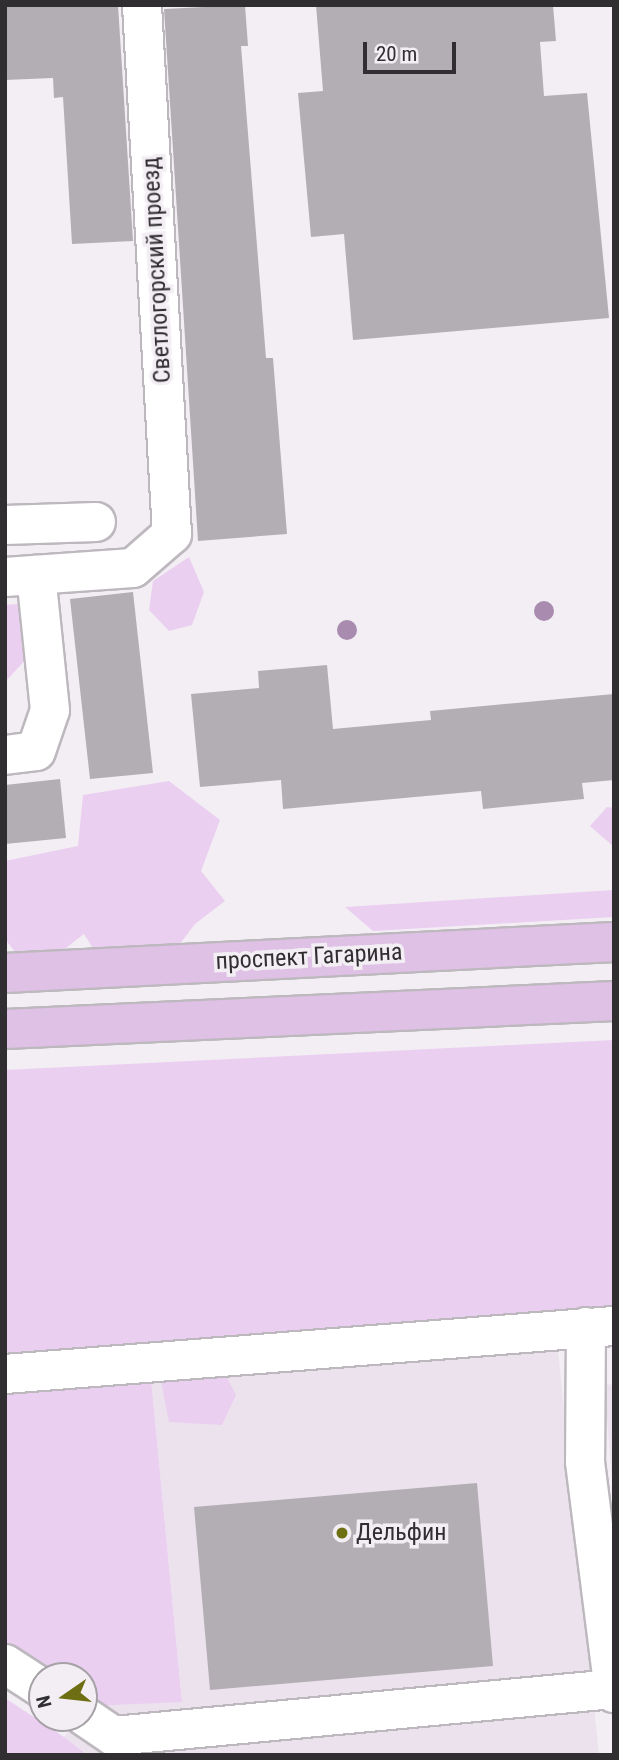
<!DOCTYPE html>
<html>
<head>
<meta charset="utf-8">
<style>
	body { margin:0 }
	#map { position:relative; width:619px; height:1760px; overflow:hidden; background:#f3eef4; font-family:"Roboto Condensed",sans-serif }
	div>[style] { position:absolute }
	.built>* { inset:0; background:#ece2ee }
	.green>* { inset:0; background:#eacff0 }
	.building>* { inset:0; background:#b3aeb4 }
	.roads { filter:drop-shadow(2px 0 #bdb8be) drop-shadow(-2px 0 #bdb8be) drop-shadow(0 2px #bdb8be) drop-shadow(0 -2px #bdb8be) }
	.minor>* { height:38px; margin:-19px; padding:0 19px; transform-origin:19px; border-radius:19px; background:#fff }
	.major>* { height:38px; margin:-19px; padding:0 19px; transform-origin:19px; border-radius:19px; background:#dfc1e5 }
	.trees>* { width:20px; height:20px; margin:-10px; border-radius:50%; background:#a98baf }
	.dots>* { width:19px; height:19px; translate:-50% -50%; box-sizing:border-box; border:4px solid #f3eef4; border-radius:50% }
	span { translate:-50% -50%; white-space:nowrap; text-align:center; line-height:1.15; -webkit-text-stroke:7px #f3eef4; paint-order:stroke }
	.street-label { font-size:24px; color:#302e31 }
	.poi-label { font-size:24px; color:#302e31 }
	.left { translate:0 -50%; text-align:left }
	.frame { position:absolute; inset:0; border:7px solid #302e31; pointer-events:none }
	.north { position:absolute; left:28px; top:1662px; width:70px; height:70px; box-sizing:border-box; background:#f3eef4; border:2px solid #a5a1a6; border-radius:50%; rotate:256deg; font-size:19px; font-weight:700; line-height:28px; text-align:center; color:#302e31 }
	.north::after { content:''; display:block; margin:auto; width:24px; height:32px; background:#6e6f13; clip-path:polygon(50% 0,100% 100%,50% 72%,0 100%) }
	.scale { position:absolute; left:363px; top:42px; width:93px; height:32px; box-sizing:border-box; border:4px solid #302e31; border-top:0; padding-left:9px; font-size:21px; line-height:24px; white-space:nowrap; color:#302e31; -webkit-text-stroke:5px #f3eef4; paint-order:stroke }
</style>
</head>
<body>
<div id="map">
	<div class="built">
		<i style="clip-path:polygon(557px 1341px,599px 1755px,89px 1755px,64px 1737px,90px 1706px,182px 1701px,151px 1379px)"></i>
		<i style="clip-path:polygon(614px 1384px,614px 1502px,604px 1385px)"></i>
	</div>
	<div class="green">
		<i style="clip-path:polygon(189px 557px,204px 592px,192px 625px,169px 631px,149px 610px,153px 581px)"></i>
		<i style="clip-path:polygon(28px 603px,30px 655px,5px 682px,5px 605px)"></i>
		<i style="clip-path:polygon(169px 781px,220px 820px,201px 871px,225px 901px,195px 924px,167px 961px,106px 969px,84px 934px,44px 965px,19px 957px,5px 939px,5px 861px,78px 846px,83px 795px)"></i>
		<i style="clip-path:polygon(607px 807px,614px 808px,614px 847px,590px 826px)"></i>
		<i style="clip-path:polygon(614px 890px,614px 917px,373px 931px,345px 907px)"></i>
		<i style="clip-path:polygon(614px 1040px,614px 1314px,214px 1353px,236px 1395px,222px 1425px,169px 1422px,156px 1356px,5px 1369px,5px 1070px)"></i>
		<i style="clip-path:polygon(151px 1379px,182px 1702px,90px 1706px,84px 1702px,84px 1676px,45px 1676px,5px 1650px,5px 1389px)"></i>
		<i style="clip-path:polygon(5px 1698px,64px 1737px,88px 1755px,5px 1755px)"></i>
	</div>
	<div class="building">
		<i style="clip-path:polygon(5px 5px,118px 5px,133px 241px,72px 244px,63px 97px,54px 98px,53px 78px,5px 80px)"></i>
		<i style="clip-path:polygon(245px 5px,248px 46px,241px 46px,266px 358px,273px 358px,287px 534px,198px 541px,164px 9px)"></i>
		<i style="clip-path:polygon(316px 5px,553px 5px,556px 41px,540px 42px,544px 96px,587px 93px,609px 318px,353px 340px,344px 234px,311px 237px,298px 93px,323px 91px)"></i>
		<i style="clip-path:polygon(133px 592px,153px 773px,90px 779px,70px 599px)"></i>
		<i style="clip-path:polygon(327px 665px,333px 729px,431px 720px,430px 711px,614px 694px,614px 780px,582px 783px,584px 799px,483px 809px,481px 791px,283px 809px,281px 780px,200px 787px,191px 694px,259px 688px,258px 671px)"></i>
		<i style="clip-path:polygon(60px 779px,66px 838px,5px 844px,5px 785px)"></i>
		<i style="clip-path:polygon(477px 1483px,493px 1666px,210px 1690px,194px 1507px)"></i>
	</div>
	<div class="roads">
		<div class="minor">
			<i style="left:5px;top:525px;width:91px;rotate:-1.9deg"></i>
			<i style="left:5px;top:577px;width:128px;rotate:-4deg"></i>
			<i style="left:133px;top:568px;width:52px;rotate:-41.1deg"></i>
			<i style="left:172px;top:534px;width:530px;rotate:-93.25deg"></i>
			<i style="left:5px;top:755px;width:31px;rotate:-7deg"></i>
			<i style="left:36px;top:751px;width:43px;rotate:-71.1deg"></i>
			<i style="left:50px;top:710px;width:136px;rotate:-95.9deg"></i>
			<i style="left:586px;top:1327px;width:135px;rotate:90.4deg"></i>
			<i style="left:585px;top:1462px;width:233px;rotate:82.8deg"></i>
			<i style="left:5px;top:1374px;width:611px;rotate:-4.51deg"></i>
			<i style="left:5px;top:1664px;width:44px;rotate:33deg"></i>
			<i style="left:84px;top:1716px;width:36px;rotate:34deg"></i>
			<i style="left:114px;top:1736px;width:501px;rotate:-5.38deg"></i>
		</div>
		<div class="major">
			<i style="left:5px;top:973px;width:610px;rotate:-2.91deg"></i>
			<i style="left:5px;top:1029px;width:610px;rotate:-2.63deg"></i>
		</div>
	</div>
	<div class="trees">
		<i style="left:544px;top:611px"></i>
		<i style="left:347px;top:630px"></i>
	</div>
	<div class="dots">
		<i style="left:342px;top:1533px;background:#6e6f13"></i>
	</div>
	<div class="street-label">
		<span style="left:157px;top:270px;rotate:-93deg">Светлогорский проезд</span>
		<span style="left:309px;top:957px;rotate:-3deg">проспект Гагарина</span>
	</div>
	<div class="poi-label">
		<span class="left" style="left:356px;top:1533px">Дельфин</span>
	</div>
	<div class="frame"></div>
	<div class="north">N</div>
	<div class="scale">20 m</div>
</div>
</body>
</html>
